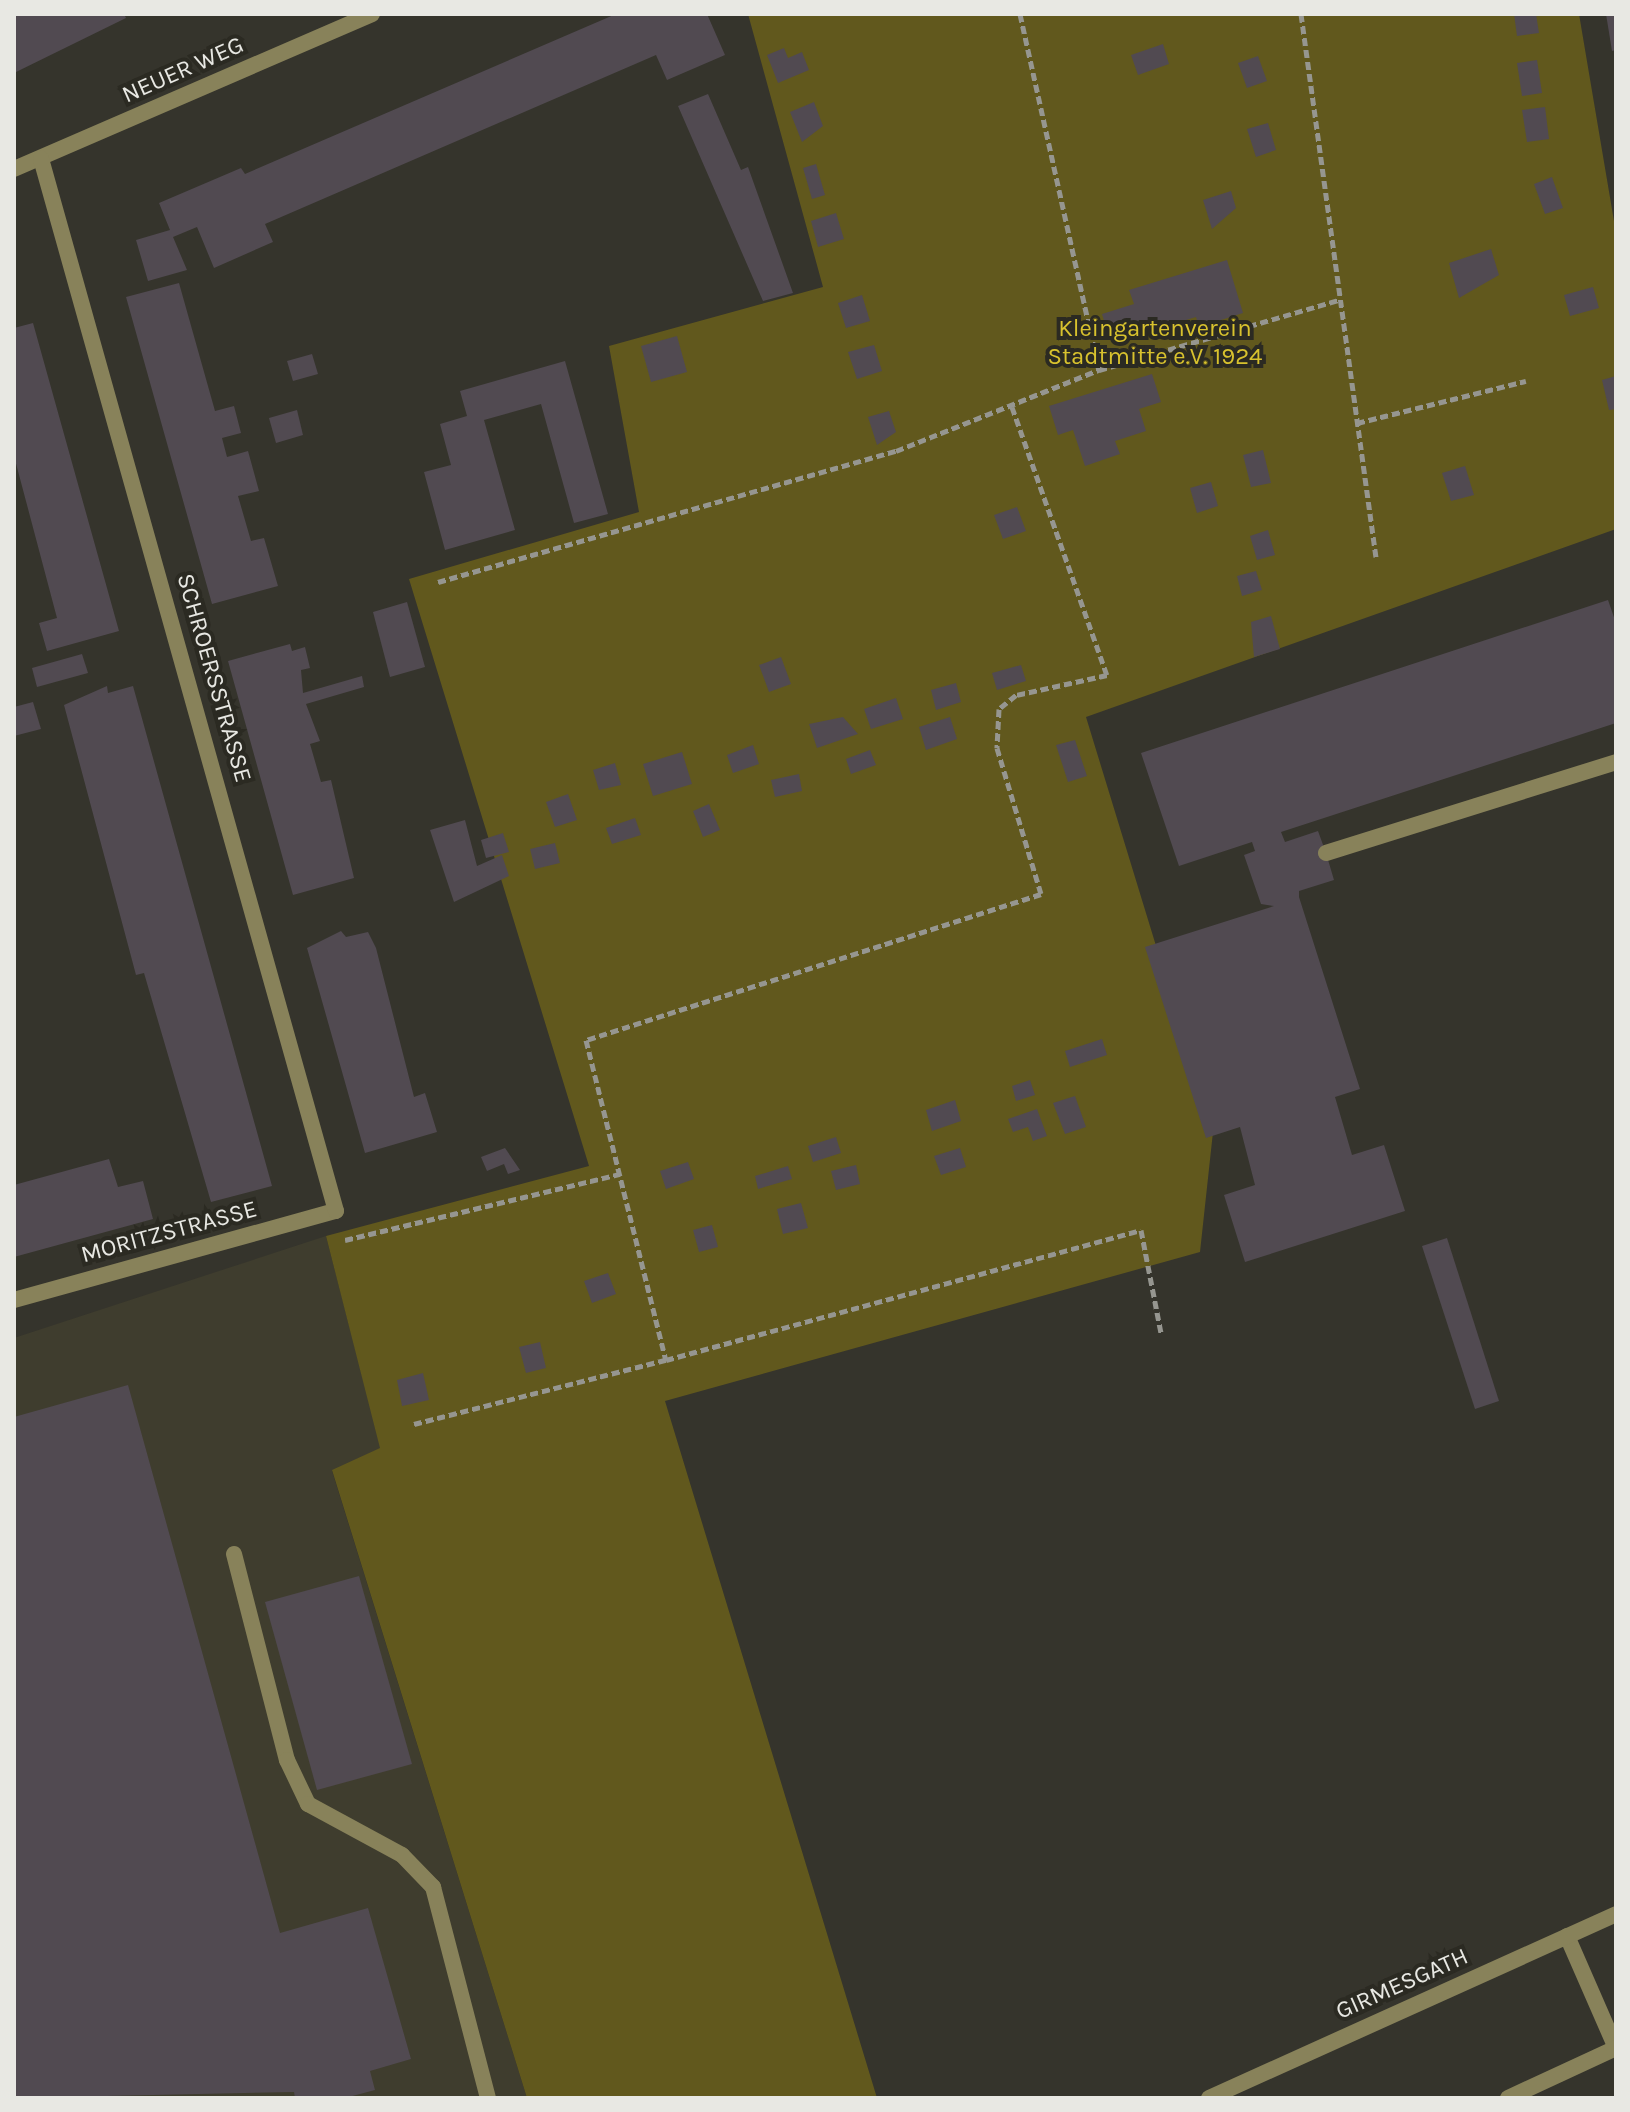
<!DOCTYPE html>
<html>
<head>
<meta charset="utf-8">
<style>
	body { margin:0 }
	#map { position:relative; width:1630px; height:2112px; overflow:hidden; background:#35342c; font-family:Karla,sans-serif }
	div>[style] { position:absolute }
	.built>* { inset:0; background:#3f3d2e }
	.green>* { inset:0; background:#61581d }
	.building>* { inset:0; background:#514a51 }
	.path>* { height:5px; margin-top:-2.5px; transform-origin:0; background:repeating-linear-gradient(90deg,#969690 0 8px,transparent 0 12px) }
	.lane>* { height:16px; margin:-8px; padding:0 8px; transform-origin:8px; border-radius:8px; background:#88825a }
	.street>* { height:16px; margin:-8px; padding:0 8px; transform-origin:8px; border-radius:8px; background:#88825a }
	span { translate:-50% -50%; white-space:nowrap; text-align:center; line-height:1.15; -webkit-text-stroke:8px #2b2a22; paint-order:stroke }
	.street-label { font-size:24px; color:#e8e8e3 }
	.park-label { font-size:24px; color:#d8c22e }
	.frame { position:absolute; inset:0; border:16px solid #e8e8e3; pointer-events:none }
</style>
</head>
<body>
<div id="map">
	<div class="built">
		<i style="clip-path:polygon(326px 1236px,381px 1448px,332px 1471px,527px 2098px,14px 2098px,14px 1338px)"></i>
	</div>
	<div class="green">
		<i style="clip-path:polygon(748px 14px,1579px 14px,1616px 233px,1616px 529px,1086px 717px,1213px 1132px,1200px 1252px,665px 1401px,877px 2098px,527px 2098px,332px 1470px,380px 1448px,326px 1236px,589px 1166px,409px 579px,639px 512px,609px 346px,823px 287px)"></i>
	</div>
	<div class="building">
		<i style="clip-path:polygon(14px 14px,124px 14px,126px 18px,14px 73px)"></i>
		<i style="clip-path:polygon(616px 14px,707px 14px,725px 55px,667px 80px,656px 55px,265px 224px,273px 242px,214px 268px,197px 227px,173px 237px,187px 270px,148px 281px,136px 240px,170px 230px,159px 203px,241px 168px,245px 174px)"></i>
		<i style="clip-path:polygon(1514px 14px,1536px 14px,1539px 33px,1517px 36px)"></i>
		<i style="clip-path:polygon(1606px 14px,1616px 14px,1616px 50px,1612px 51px)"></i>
		<i style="clip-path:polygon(1163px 44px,1169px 64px,1138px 75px,1131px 55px)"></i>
		<i style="clip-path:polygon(784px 48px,788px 58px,802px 52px,809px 70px,778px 83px,767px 55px)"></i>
		<i style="clip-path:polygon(1258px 56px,1267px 81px,1247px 88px,1238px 63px)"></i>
		<i style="clip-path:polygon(1537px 60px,1542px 93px,1522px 96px,1517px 63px)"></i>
		<i style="clip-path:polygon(708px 94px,741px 170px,748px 167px,793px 293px,763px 301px,678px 106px)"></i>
		<i style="clip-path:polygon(814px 102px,823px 126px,802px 142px,790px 112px)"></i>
		<i style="clip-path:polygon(1545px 107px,1549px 139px,1527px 142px,1522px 110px)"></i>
		<i style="clip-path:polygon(1268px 123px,1276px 150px,1256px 157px,1247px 129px)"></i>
		<i style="clip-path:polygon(816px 164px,825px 195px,812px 199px,803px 168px)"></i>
		<i style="clip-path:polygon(1552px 177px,1563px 208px,1545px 214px,1534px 184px)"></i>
		<i style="clip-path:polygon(1231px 191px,1236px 208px,1212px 229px,1203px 200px)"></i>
		<i style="clip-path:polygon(836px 213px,844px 239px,818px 247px,811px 221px)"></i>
		<i style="clip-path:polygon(1491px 249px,1499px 275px,1459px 298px,1449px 263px)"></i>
		<i style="clip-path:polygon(1227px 260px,1243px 313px,1199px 327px,1196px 317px,1143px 333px,1140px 324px,1108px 334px,1102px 314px,1134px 304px,1129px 290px)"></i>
		<i style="clip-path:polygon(179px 283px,215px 411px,234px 406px,241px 433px,222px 438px,227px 457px,248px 451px,259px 491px,238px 496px,251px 541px,264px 538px,278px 586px,212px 604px,126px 297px)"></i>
		<i style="clip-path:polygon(1593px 287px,1599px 308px,1570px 316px,1564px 295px)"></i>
		<i style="clip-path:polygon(862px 295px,870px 321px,846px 328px,838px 303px)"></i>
		<i style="clip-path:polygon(33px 323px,119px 631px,47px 651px,39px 623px,57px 618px,14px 456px,14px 328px)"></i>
		<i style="clip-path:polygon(677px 336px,687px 372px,651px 382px,641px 346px)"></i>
		<i style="clip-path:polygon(874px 345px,882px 371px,857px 379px,848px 352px)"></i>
		<i style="clip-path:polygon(312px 354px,318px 374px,293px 381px,287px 361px)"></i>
		<i style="clip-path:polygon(565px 361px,608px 514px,574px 523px,541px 404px,484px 420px,515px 530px,445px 550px,424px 472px,451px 465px,440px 424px,467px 416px,460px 391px)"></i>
		<i style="clip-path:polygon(1152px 374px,1161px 402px,1139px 409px,1146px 431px,1115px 441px,1120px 454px,1085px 466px,1073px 430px,1058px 435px,1049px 406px)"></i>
		<i style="clip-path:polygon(1616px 376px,1616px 409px,1609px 410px,1602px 380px)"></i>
		<i style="clip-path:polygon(297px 410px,303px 435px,276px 443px,269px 418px)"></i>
		<i style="clip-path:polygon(889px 411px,896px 432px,877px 445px,868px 417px)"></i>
		<i style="clip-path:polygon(1263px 450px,1271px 483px,1251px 487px,1243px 455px)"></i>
		<i style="clip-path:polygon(1465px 466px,1474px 495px,1451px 501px,1442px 473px)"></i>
		<i style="clip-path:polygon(1211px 482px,1218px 506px,1197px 513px,1190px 488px)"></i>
		<i style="clip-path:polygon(1017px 507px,1026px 531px,1003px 539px,994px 515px)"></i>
		<i style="clip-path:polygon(1268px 530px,1275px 555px,1257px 560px,1250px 536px)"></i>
		<i style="clip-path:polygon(1256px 571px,1262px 590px,1242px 596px,1237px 576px)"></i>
		<i style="clip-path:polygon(1608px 600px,1616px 623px,1616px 723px,1281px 832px,1285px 842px,1318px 831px,1326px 853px,1334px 880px,1299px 891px,1299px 897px,1360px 1089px,1335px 1097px,1352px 1155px,1384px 1145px,1405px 1211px,1245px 1262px,1224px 1195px,1255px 1185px,1240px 1127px,1206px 1138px,1145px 947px,1274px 906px,1261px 904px,1244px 855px,1255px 851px,1252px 842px,1179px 866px,1141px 753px)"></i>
		<i style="clip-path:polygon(407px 602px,425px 667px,390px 677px,373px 612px)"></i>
		<i style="clip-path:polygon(1271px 616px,1280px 649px,1254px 657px,1251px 622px)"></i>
		<i style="clip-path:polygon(290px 644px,292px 651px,305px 647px,310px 668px,301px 670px,303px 693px,362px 676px,364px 687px,306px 704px,320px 741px,310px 744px,321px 782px,331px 780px,354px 878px,293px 895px,228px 661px)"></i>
		<i style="clip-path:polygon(82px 654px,88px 673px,37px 687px,32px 668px)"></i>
		<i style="clip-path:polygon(781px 657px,791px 684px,769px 692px,759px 665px)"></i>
		<i style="clip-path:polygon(1021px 665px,1026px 681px,997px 690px,992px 673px)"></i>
		<i style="clip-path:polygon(956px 683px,961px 702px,936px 710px,931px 690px)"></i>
		<i style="clip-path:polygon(107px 686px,108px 693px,133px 686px,272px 1186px,211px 1202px,144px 973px,136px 975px,64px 705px)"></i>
		<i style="clip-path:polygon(896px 698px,903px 719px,871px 729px,864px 709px)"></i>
		<i style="clip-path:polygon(33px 702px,41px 729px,14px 736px,14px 707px)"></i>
		<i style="clip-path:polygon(843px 717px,858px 734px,817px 748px,809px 724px)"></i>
		<i style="clip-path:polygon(950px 717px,957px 739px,926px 750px,919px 727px)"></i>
		<i style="clip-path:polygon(1075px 740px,1087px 776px,1068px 782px,1056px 745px)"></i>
		<i style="clip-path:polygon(753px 745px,759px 764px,733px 773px,727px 755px)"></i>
		<i style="clip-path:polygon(870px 750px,876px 765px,851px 774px,846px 759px)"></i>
		<i style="clip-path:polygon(682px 752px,692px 784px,653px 796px,643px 764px)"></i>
		<i style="clip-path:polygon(615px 763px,621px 785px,599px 790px,593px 770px)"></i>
		<i style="clip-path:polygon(799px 774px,802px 791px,775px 797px,771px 780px)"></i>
		<i style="clip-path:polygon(568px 794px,577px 820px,555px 827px,546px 802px)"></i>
		<i style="clip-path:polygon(709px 804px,720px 830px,703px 837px,693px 811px)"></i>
		<i style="clip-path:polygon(635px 818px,641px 835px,612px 844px,606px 828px)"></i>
		<i style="clip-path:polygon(465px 820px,477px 866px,502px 855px,509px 876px,454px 902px,430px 830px)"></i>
		<i style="clip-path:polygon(503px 833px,509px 852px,486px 858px,481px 840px)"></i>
		<i style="clip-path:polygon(555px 843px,560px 863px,535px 869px,530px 849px)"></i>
		<i style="clip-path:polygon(341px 931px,346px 937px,368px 932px,376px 948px,414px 1097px,425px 1093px,437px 1132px,365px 1153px,307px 948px)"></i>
		<i style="clip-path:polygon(1102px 1039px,1107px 1055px,1070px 1067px,1065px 1051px)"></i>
		<i style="clip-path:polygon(1030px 1080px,1035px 1095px,1016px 1101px,1012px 1086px)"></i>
		<i style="clip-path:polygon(1075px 1096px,1086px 1127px,1065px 1134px,1053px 1103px)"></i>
		<i style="clip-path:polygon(955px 1100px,961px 1121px,932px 1131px,926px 1110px)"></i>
		<i style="clip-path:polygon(1037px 1109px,1047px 1136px,1033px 1141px,1028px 1127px,1013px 1132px,1008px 1119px)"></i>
		<i style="clip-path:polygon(836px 1137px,841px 1153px,813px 1162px,808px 1146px)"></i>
		<i style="clip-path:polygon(505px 1148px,520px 1170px,508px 1174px,504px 1164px,487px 1171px,481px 1157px)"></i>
		<i style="clip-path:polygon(960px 1148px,966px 1167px,941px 1175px,934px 1156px)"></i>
		<i style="clip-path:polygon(109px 1159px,118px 1187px,143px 1181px,153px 1219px,14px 1257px,14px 1185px)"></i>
		<i style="clip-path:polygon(688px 1162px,694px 1179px,666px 1189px,660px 1171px)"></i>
		<i style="clip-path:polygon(856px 1165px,860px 1184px,836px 1190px,831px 1171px)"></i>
		<i style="clip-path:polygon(788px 1166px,792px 1179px,758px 1189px,755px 1176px)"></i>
		<i style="clip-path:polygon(801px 1203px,808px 1228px,783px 1234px,777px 1209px)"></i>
		<i style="clip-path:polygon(712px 1225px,718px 1247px,699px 1252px,693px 1230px)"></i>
		<i style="clip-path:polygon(1447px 1238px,1499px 1401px,1475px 1409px,1422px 1246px)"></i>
		<i style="clip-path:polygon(608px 1273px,616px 1294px,592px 1303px,584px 1281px)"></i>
		<i style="clip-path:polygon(540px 1342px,546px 1368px,526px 1373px,519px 1347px)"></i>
		<i style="clip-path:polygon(423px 1373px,429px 1400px,402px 1406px,397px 1380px)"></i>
		<i style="clip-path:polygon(128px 1385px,280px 1933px,368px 1908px,411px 2059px,370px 2071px,375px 2090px,345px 2098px,295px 2098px,294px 2092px,14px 2098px,14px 1417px)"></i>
		<i style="clip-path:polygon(359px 1576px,412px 1764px,317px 1790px,265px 1602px)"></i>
	</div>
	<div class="path">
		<i style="left:1020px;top:14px;width:365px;rotate:77.5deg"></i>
		<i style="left:1301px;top:14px;width:548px;rotate:82.14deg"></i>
		<i style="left:1012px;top:407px;width:284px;rotate:70.5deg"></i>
		<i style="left:1107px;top:675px;width:93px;rotate:167.6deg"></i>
		<i style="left:1016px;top:695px;width:22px;rotate:141deg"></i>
		<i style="left:999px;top:709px;width:39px;rotate:93deg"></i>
		<i style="left:997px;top:748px;width:152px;rotate:73.2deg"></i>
		<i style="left:1041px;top:894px;width:478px;rotate:162.2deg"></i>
		<i style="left:586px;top:1040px;width:330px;rotate:76deg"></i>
		<i style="left:666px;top:1360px;width:492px;rotate:-15.3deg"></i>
		<i style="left:1141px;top:1230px;width:105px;rotate:79deg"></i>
		<i style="left:1357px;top:423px;width:174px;rotate:-14deg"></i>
		<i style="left:438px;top:582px;width:476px;rotate:-16deg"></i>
		<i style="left:896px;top:451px;width:219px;rotate:-21.8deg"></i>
		<i style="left:1099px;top:370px;width:250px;rotate:-16.3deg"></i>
		<i style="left:345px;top:1240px;width:283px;rotate:-13.5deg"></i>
		<i style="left:414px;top:1424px;width:260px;rotate:-14.3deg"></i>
	</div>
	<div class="lane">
		<i style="left:1326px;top:853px;width:304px;rotate:-17.4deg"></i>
		<i style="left:234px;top:1554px;width:213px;rotate:75.6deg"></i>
		<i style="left:287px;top:1760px;width:49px;rotate:64.5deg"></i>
		<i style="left:308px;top:1804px;width:107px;rotate:28.5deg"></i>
		<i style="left:402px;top:1855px;width:45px;rotate:45.9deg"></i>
		<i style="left:433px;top:1887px;width:218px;rotate:75.4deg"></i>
		<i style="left:1567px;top:1936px;width:122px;rotate:66.4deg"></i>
	</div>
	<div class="street">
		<i style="left:14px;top:169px;width:390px;rotate:-23.4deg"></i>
		<i style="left:14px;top:1300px;width:334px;rotate:-15.5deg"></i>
		<i style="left:336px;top:1211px;width:1093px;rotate:-105.66deg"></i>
		<i style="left:1209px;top:2098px;width:447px;rotate:-24.3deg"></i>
		<i style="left:1508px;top:2098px;width:119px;rotate:-24.8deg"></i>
	</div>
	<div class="street-label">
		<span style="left:183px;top:70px;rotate:-24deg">NEUER WEG</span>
		<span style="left:214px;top:678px;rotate:74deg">SCHROERSSTRASSE</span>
		<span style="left:169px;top:1232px;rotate:-15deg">MORITZSTRASSE</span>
		<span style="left:1402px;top:1984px;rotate:-24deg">GIRMESGATH</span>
	</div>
	<div class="park-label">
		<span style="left:1155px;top:343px">Kleingartenverein<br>Stadtmitte e.V. 1924</span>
	</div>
	<div class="frame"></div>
</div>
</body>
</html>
